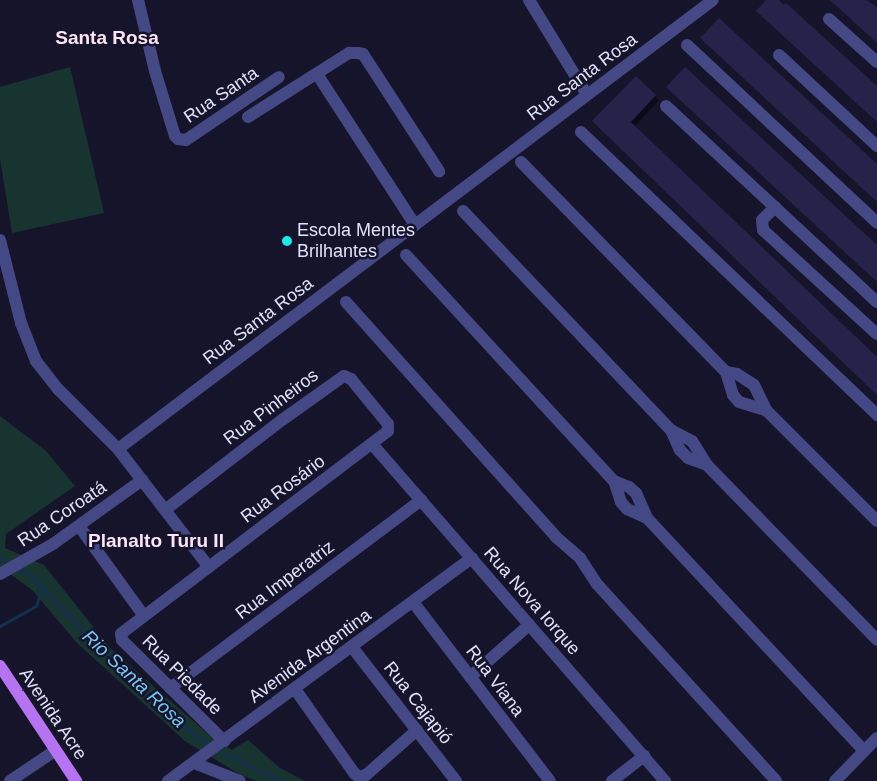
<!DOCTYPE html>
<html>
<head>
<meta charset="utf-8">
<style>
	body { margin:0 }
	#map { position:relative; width:877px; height:781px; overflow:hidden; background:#16142b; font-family:Helvetica,sans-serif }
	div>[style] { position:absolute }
	.green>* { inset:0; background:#183430 }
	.shadow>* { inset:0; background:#0007 }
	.stream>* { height:3px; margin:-1.5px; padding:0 1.5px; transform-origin:1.5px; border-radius:1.5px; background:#15304e }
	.building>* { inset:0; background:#26224a }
	.minor>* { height:12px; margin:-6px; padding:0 6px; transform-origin:6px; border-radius:6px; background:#444885 }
	.major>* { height:12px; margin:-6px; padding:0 6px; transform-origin:6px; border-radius:6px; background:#b673f1 }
	.dots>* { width:14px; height:14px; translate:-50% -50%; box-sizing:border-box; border:2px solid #16142b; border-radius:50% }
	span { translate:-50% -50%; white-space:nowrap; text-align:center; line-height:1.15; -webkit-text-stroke:5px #16142b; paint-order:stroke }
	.street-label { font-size:18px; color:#e1e1fc }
	.poi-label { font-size:18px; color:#e1e1fc }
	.left { translate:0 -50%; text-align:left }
	.neighbourhood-label { font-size:19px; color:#fce3f5; font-weight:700 }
	.water-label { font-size:19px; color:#79c5f2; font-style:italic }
</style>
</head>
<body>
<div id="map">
	<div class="green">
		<i style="clip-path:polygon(70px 67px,104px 213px,12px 233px,0 158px,0 87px)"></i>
		<i style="clip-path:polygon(0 416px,46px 451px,75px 486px,6px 534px,5px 548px,44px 565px,111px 649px,215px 740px,232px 750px,248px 740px,280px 768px,305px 781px,256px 781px,241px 775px,185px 741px,77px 643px,33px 591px,0 566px)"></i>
	</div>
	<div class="shadow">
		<i style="clip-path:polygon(636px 78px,659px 100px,635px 126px,877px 359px,877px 393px,593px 121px)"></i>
	</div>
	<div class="stream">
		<i style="left:0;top:557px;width:14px;rotate:36deg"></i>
		<i style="left:16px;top:568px;width:17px;rotate:28deg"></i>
		<i style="left:31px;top:576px;width:16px;rotate:45deg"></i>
		<i style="left:42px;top:587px;width:68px;rotate:47.4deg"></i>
		<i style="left:88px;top:637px;width:129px;rotate:43.1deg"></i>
		<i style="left:182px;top:725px;width:34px;rotate:36deg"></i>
		<i style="left:0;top:626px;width:41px;rotate:-29.1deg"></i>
		<i style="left:36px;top:606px;width:20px;rotate:-72deg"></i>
		<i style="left:217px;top:750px;width:72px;rotate:25.5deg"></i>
	</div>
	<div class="building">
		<i style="clip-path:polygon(766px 0,779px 0,784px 5px,786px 3px,877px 86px,877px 122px,756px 11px)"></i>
		<i style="clip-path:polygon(830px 0,866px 0,877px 7px,877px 43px)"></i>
		<i style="clip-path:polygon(719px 18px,877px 164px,877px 202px,700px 38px)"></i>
		<i style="clip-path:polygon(685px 67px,877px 245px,877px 282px,666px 87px)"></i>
		<i style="clip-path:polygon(636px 76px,656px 95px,631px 122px,877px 357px,877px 395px,592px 121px)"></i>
	</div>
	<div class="minor">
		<i style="left:138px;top:0;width:73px;rotate:76.5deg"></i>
		<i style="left:155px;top:71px;width:68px;rotate:72.9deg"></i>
		<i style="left:175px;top:136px;width:4px;rotate:45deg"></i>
		<i style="left:178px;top:139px;width:8px;rotate:7deg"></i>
		<i style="left:186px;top:140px;width:112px;rotate:-34.1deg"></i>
		<i style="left:529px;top:0;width:111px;rotate:58.6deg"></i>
		<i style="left:829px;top:19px;width:64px;rotate:41.9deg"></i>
		<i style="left:687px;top:45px;width:260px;rotate:43.1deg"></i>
		<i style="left:779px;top:55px;width:134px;rotate:42.9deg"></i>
		<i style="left:317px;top:74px;width:180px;rotate:57deg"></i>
		<i style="left:666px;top:106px;width:288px;rotate:42.9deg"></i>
		<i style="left:248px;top:117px;width:120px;rotate:-32.4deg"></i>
		<i style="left:349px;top:53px;width:9px"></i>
		<i style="left:358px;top:53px;width:5px;rotate:11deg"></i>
		<i style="left:363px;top:54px;width:140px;rotate:57deg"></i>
		<i style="left:581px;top:132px;width:410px;rotate:43.7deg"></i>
		<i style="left:521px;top:162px;width:293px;rotate:45.7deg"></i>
		<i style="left:726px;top:372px;width:24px;rotate:73deg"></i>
		<i style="left:733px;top:395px;width:9px;rotate:49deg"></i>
		<i style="left:739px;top:402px;width:28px;rotate:17deg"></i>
		<i style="left:775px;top:207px;width:18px;rotate:135deg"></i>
		<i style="left:762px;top:220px;width:10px;rotate:84deg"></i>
		<i style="left:763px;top:230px;width:154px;rotate:42.4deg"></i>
		<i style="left:463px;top:211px;width:302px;rotate:46.5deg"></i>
		<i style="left:671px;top:430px;width:24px;rotate:28deg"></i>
		<i style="left:692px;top:441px;width:28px;rotate:58deg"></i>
		<i style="left:707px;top:465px;width:244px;rotate:45.8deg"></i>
		<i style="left:0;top:240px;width:86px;rotate:75.8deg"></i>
		<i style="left:21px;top:323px;width:41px;rotate:68.5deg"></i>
		<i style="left:36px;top:361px;width:36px;rotate:52deg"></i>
		<i style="left:58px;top:389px;width:85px;rotate:45deg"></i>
		<i style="left:118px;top:449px;width:149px;rotate:52.4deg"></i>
		<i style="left:406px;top:255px;width:307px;rotate:47.4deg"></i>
		<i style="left:346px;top:302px;width:315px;rotate:48.2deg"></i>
		<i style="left:556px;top:537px;width:32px;rotate:41deg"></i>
		<i style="left:580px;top:558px;width:31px;rotate:57deg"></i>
		<i style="left:597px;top:584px;width:266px;rotate:47.7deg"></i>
		<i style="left:726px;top:372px;width:11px;rotate:10deg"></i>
		<i style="left:737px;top:374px;width:20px;rotate:33deg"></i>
		<i style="left:754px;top:385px;width:28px;rotate:64deg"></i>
		<i style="left:766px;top:410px;width:157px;rotate:45deg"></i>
		<i style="left:671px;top:430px;width:22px;rotate:66deg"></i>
		<i style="left:680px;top:450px;width:11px;rotate:45deg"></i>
		<i style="left:688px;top:458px;width:20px;rotate:20deg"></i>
		<i style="left:372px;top:444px;width:447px;rotate:49deg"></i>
		<i style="left:118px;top:449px;width:745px;rotate:-37.04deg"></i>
		<i style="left:165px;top:510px;width:148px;rotate:-37.6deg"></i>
		<i style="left:282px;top:420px;width:76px;rotate:-35.4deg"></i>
		<i style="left:344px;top:376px;width:8px;rotate:23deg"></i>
		<i style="left:351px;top:379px;width:58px;rotate:50.6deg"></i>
		<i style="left:388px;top:424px;width:7px;rotate:90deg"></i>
		<i style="left:388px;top:431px;width:335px;rotate:142.8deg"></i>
		<i style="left:121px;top:634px;width:6px;rotate:81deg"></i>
		<i style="left:122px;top:640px;width:144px;rotate:44.7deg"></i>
		<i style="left:647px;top:518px;width:22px;rotate:-156deg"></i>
		<i style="left:627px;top:509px;width:9px;rotate:-131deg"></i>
		<i style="left:621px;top:502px;width:22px;rotate:-108deg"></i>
		<i style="left:614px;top:481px;width:16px;rotate:22deg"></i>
		<i style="left:629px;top:487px;width:9px;rotate:41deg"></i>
		<i style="left:636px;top:493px;width:27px;rotate:66deg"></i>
		<i style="left:647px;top:518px;width:318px;rotate:47deg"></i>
		<i style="left:79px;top:526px;width:111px;rotate:54.2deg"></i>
		<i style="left:0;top:574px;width:61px;rotate:-29.5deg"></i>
		<i style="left:53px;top:544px;width:110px;rotate:-35.7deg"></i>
		<i style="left:413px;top:602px;width:225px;rotate:52.6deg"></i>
		<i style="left:352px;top:647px;width:170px;rotate:52.2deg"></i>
		<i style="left:470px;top:677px;width:79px;rotate:-41.4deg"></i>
		<i style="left:170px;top:688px;width:314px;rotate:-36.8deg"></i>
		<i style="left:295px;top:689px;width:103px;rotate:54.9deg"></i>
		<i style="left:354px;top:773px;width:6px;rotate:39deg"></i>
		<i style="left:359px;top:777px;width:7px;rotate:-16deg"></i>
		<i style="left:366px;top:775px;width:68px;rotate:-41.4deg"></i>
		<i style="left:194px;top:763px;width:49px;rotate:21.4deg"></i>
		<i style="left:10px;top:781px;width:55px;rotate:-34deg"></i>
		<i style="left:168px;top:781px;width:377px;rotate:-36.3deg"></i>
		<i style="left:612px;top:781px;width:41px;rotate:-38deg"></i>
		<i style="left:835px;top:781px;width:60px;rotate:-45.7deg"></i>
	</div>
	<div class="major">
		<i style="left:0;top:666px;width:138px;rotate:56.5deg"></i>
	</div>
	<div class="dots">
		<i style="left:287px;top:241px;background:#20e7e9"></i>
	</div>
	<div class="street-label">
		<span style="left:582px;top:77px;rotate:-37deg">Rua Santa Rosa</span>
		<span style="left:221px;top:95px;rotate:-34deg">Rua Santa</span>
		<span style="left:258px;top:321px;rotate:-37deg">Rua Santa Rosa</span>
		<span style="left:271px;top:407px;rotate:-37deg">Rua Pinheiros</span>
		<span style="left:283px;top:489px;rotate:-37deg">Rua Rosário</span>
		<span style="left:62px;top:514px;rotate:-34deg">Rua Coroatá</span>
		<span style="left:285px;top:580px;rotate:-37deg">Rua Imperatriz</span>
		<span style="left:532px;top:601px;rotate:49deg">Rua Nova Iorque</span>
		<span style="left:310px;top:656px;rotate:-36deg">Avenida Argentina</span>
		<span style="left:182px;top:675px;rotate:45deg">Rua Piedade</span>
		<span style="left:495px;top:681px;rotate:53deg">Rua Viana</span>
		<span style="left:418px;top:703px;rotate:52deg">Rua Cajapió</span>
		<span style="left:53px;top:714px;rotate:56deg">Avenida Acre</span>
	</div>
	<div class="poi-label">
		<span class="left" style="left:297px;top:241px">Escola Mentes<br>Brilhantes</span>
	</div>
	<div class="neighbourhood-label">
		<span style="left:107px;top:38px">Santa Rosa</span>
		<span style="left:156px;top:541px">Planalto Turu II</span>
	</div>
	<div class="water-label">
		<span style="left:134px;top:679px;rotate:43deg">Rio Santa Rosa</span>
	</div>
</div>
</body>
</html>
